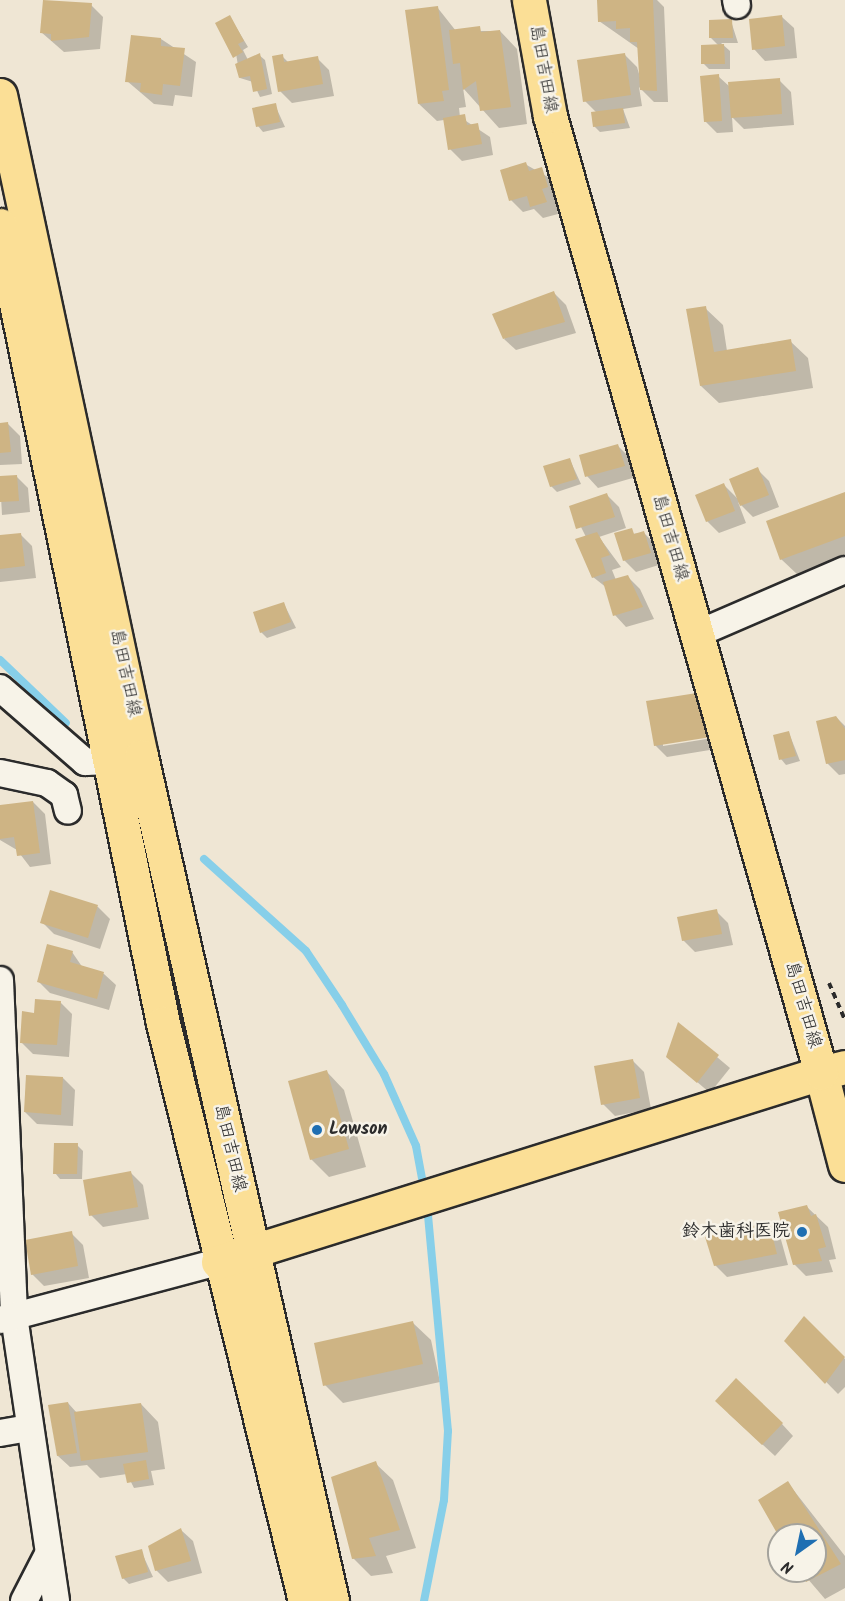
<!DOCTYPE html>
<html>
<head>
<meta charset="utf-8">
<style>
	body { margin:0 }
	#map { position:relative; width:845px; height:1601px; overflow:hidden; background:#efe6d4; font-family:Kalam,"Klee One",sans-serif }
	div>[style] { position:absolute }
	.shadow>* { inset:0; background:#0003 }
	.stream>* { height:8px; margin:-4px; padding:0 4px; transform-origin:4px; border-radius:4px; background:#87cfe9 }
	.building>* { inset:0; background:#ceb484 }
	.path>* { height:4px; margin-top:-2px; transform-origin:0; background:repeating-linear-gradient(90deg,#2b2b2b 0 6px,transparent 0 10.5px) }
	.roads { filter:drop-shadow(2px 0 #2b2b2b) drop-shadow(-2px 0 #2b2b2b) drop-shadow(0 2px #2b2b2b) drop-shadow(0 -2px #2b2b2b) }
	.minor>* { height:26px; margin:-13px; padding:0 13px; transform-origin:13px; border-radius:13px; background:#f7f3e8 }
	.major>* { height:33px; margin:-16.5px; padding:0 16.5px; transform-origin:16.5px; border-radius:16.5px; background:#fbdf96 }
	.dots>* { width:16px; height:16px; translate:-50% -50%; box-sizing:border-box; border:3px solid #f7f3e8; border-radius:50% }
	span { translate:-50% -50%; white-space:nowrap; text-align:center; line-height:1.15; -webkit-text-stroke:5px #f7f3e8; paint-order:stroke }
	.street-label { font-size:18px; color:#2b2b2b }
	.poi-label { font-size:18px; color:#2b2b2b; font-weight:700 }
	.left { translate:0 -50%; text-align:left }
	.right { translate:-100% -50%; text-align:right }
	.north { position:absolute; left:767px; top:1523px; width:60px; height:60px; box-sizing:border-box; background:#f7f3e8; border:2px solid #a5a39c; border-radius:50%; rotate:213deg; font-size:16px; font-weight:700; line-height:24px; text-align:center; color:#2b2b2b }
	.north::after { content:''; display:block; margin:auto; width:21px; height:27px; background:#1f6fb2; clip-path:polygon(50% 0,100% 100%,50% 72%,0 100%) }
</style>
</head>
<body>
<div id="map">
	<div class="shadow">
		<i style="clip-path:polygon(598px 0,657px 0,664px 7px,668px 102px,654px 102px,639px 87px,642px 106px,623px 109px,630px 128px,600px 132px,594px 126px,596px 112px,585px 101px,625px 55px,637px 67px,642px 84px,639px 49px,599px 21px)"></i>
		<i style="clip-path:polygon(91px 5px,103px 17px,100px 49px,64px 52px,41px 32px)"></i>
		<i style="clip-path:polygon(437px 7px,456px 31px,500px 31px,517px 49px,527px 124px,499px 128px,463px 88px,466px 107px,459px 108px,460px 117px,490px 137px,493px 155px,462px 161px,450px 149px,444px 120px,437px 121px,419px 104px)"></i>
		<i style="clip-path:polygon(230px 17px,248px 47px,243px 50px,248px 60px,259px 55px,265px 60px,272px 94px,260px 97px,253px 82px,240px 78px)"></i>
		<i style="clip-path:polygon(782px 17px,794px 28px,797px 58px,765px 61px,754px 49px)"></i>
		<i style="clip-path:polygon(731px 21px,738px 43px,721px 43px,730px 51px,730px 69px,709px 69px,703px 63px,719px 46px,711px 38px)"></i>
		<i style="clip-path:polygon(161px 39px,196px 62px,192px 97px,175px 95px,173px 106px,154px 104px,127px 81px)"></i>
		<i style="clip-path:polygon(282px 56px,289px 63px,317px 58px,329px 70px,334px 96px,292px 103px,280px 91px)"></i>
		<i style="clip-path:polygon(718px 76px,730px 87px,779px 80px,791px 92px,794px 125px,744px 129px,732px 117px,733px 132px,717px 133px,705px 121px)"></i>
		<i style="clip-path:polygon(275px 105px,285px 127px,263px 132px,258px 126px)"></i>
		<i style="clip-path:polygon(525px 164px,553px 180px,558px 214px,543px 218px,534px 209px,523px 212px,511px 200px)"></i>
		<i style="clip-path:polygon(554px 293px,566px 305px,576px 333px,516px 350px,504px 339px)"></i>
		<i style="clip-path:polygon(705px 308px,723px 325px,727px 351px,790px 341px,808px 358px,813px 388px,719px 403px,701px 386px)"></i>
		<i style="clip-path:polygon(8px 424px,20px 436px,22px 464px,0 465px,0 425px)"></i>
		<i style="clip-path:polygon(618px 446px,629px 457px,636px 477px,598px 488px,587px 476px)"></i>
		<i style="clip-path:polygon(570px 460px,581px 484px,557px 492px,551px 486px)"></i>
		<i style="clip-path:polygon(757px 469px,769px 481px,779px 507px,753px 517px,738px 502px,746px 523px,719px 533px,707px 521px,724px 485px,739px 500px)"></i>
		<i style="clip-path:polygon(16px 476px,28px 488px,30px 512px,2px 515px,0 478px)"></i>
		<i style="clip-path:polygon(845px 494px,845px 560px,799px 576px,781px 559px)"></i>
		<i style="clip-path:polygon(607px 495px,619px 507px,626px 528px,599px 537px,621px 567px,612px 570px,616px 580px,628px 577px,640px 589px,654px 619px,626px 627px,615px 615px,607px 588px,593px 577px,586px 537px,571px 507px)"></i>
		<i style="clip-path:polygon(644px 533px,656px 545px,662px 564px,636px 572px,624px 560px,616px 535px)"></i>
		<i style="clip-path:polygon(20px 534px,32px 546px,36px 578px,0 582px,0 536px)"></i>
		<i style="clip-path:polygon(284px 604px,296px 628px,267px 638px,261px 632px)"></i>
		<i style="clip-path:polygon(evenodd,703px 693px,715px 705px,722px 748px,667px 757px,655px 745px,648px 702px,703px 693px,718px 734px,719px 737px,663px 746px,663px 743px,718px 734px)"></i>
		<i style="clip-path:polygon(836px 717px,845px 726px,845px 774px,839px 775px,827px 763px)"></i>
		<i style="clip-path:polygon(789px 733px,800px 761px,786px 765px,781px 759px)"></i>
		<i style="clip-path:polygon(33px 802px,45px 814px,51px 864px,30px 867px,17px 850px,0 840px,0 806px)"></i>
		<i style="clip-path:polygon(51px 892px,98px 907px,110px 919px,100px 949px,54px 934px,42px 922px)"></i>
		<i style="clip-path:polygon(716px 911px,728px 923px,733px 945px,695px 952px,683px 940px)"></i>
		<i style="clip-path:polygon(72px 952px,83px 968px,104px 974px,116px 985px,109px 1010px,50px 993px,39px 982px)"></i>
		<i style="clip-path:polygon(60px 1002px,72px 1014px,69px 1057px,33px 1054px,21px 1042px,36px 1014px)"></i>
		<i style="clip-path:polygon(679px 1025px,730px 1068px,710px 1093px,668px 1057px)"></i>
		<i style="clip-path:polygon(632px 1060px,644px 1072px,651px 1109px,615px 1116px,603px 1104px)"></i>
		<i style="clip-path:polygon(327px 1072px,344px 1090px,366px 1167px,329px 1177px,311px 1159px)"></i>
		<i style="clip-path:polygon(63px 1078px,75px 1090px,73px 1126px,37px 1124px,25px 1112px)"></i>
		<i style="clip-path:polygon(77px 1145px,83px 1151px,82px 1179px,60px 1179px,55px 1173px)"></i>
		<i style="clip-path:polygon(131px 1173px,143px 1185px,149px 1219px,103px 1227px,91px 1215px)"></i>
		<i style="clip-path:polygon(807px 1207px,828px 1227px,836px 1259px,829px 1260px,833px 1272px,806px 1276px,794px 1264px)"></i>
		<i style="clip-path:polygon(768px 1224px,780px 1236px,788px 1265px,727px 1277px,715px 1265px)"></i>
		<i style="clip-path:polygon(71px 1233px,83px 1245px,89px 1278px,44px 1286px,32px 1274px)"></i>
		<i style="clip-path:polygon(804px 1318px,845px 1359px,845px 1387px,838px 1394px,786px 1341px)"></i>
		<i style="clip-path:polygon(413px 1323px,431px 1340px,440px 1382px,343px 1403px,325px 1385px)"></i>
		<i style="clip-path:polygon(68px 1403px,77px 1413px,141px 1404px,158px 1422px,165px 1469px,151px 1471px,154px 1485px,134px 1488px,127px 1474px,100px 1478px,87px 1465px,70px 1467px,58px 1456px)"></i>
		<i style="clip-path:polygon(728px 1413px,782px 1424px,793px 1436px,775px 1456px)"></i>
		<i style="clip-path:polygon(375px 1463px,393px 1480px,416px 1548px,386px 1556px,393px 1573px,371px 1576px,353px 1558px)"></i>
		<i style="clip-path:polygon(788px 1483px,845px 1556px,845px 1588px,825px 1599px,801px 1571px,815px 1571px,815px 1535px)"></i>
		<i style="clip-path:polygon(181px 1530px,193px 1541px,202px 1573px,168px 1582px,156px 1570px)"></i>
		<i style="clip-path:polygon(141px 1551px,153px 1577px,129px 1584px,123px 1578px)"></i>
	</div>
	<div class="stream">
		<i style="left:0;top:660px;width:91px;rotate:43.7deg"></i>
		<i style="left:204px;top:859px;width:137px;rotate:42deg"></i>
		<i style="left:306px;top:951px;width:65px;rotate:56.3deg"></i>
		<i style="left:342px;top:1005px;width:81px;rotate:58.7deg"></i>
		<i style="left:384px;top:1074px;width:79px;rotate:66deg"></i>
		<i style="left:416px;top:1146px;width:44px;rotate:79.5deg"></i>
		<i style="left:424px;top:1601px;width:103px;rotate:-78.8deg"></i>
		<i style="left:444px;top:1500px;width:69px;rotate:-86.7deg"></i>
		<i style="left:448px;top:1431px;width:228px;rotate:-95.3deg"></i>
	</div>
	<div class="building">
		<i style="clip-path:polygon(43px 0,92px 3px,89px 37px,51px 41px,51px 34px,40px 33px)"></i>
		<i style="clip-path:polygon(597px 0,653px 0,657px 91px,640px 90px,637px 42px,630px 42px,630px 28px,616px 29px,616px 21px,598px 22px)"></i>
		<i style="clip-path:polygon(438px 6px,449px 90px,442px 91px,444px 101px,418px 104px,405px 10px)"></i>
		<i style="clip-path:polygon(230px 15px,244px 41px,238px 44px,243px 52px,233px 58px,215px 23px)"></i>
		<i style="clip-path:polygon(782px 15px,785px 46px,752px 50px,749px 19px)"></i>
		<i style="clip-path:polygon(732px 19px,733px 38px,709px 38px,709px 20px)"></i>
		<i style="clip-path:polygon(480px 26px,481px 32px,500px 30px,511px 107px,480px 111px,476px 81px,463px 90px,460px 63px,453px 64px,449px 30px)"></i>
		<i style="clip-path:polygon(131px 35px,161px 38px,161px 46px,185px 48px,180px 86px,163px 84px,162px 95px,140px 92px,141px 83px,125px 82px)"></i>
		<i style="clip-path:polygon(724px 44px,725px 64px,701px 64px,701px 45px)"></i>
		<i style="clip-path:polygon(260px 53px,267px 89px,253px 92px,250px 76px,239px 78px,235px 64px)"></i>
		<i style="clip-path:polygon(625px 53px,631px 95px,583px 102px,577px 60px)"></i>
		<i style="clip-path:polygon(283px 54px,284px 62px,318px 56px,323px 84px,278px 92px,272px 56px)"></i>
		<i style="clip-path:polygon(719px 74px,722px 121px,704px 122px,700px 76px)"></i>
		<i style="clip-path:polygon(780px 78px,782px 114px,731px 118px,728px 82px)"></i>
		<i style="clip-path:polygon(276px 103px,280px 122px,256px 127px,252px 108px)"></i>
		<i style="clip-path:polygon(623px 108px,625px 123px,593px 127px,591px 112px)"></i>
		<i style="clip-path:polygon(465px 114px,467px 125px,478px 123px,482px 144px,448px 150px,443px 118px)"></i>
		<i style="clip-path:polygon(526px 162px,529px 171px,542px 167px,548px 187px,542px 189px,547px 202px,530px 207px,527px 196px,509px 201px,500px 170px)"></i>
		<i style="clip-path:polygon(554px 291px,565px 322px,503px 339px,492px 314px)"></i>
		<i style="clip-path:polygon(706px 306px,714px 352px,791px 339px,796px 371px,700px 386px,686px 309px)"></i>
		<i style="clip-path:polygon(8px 422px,11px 452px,0 453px,0 423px)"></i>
		<i style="clip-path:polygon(618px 444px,625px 466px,585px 477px,579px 455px)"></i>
		<i style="clip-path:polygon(570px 458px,577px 479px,550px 487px,543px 466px)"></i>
		<i style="clip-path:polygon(758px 467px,769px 495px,740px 506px,729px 479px)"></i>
		<i style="clip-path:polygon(17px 475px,19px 501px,0 502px,0 476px)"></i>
		<i style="clip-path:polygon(724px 483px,735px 511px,706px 522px,695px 495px)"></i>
		<i style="clip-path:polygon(845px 492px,845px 536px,780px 560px,766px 521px)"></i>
		<i style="clip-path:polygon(607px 493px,615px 517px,576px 529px,569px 506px)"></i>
		<i style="clip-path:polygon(632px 528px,634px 534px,644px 531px,651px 553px,623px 561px,614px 533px)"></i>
		<i style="clip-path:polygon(597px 532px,610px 555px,601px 558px,606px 573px,592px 578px,575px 539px)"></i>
		<i style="clip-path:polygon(21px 533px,25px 566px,0 569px,0 535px)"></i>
		<i style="clip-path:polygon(628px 575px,643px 607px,613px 616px,603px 582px)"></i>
		<i style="clip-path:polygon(284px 602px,291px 622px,260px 633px,253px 612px)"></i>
		<i style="clip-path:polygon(703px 692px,711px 737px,654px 746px,646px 701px)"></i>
		<i style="clip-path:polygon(836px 716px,845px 729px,845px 760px,826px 764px,816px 721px)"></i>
		<i style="clip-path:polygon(789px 731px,796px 756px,779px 760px,773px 735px)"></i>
		<i style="clip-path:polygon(33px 801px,40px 853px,17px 856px,14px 837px,0 839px,0 805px)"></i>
		<i style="clip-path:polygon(50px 890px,98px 905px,88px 938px,40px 923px)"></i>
		<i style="clip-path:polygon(717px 909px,722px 934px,682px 941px,677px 917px)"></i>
		<i style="clip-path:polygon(47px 944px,73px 951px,70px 962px,104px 972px,97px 999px,37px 982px)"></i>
		<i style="clip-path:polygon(35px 999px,61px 1001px,57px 1045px,20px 1043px,22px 1011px,34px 1013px)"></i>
		<i style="clip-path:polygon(678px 1022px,719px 1055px,697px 1083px,666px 1057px)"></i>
		<i style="clip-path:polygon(633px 1059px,640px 1098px,601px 1105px,594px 1066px)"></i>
		<i style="clip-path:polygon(327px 1070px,349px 1149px,310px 1160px,288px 1081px)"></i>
		<i style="clip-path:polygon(26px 1075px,63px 1077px,61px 1115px,24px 1112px)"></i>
		<i style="clip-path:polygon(54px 1143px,78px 1143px,77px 1174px,53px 1174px)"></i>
		<i style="clip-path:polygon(131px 1171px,138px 1207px,89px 1216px,83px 1180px)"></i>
		<i style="clip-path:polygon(807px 1205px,811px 1216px,816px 1214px,826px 1247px,818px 1249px,822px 1261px,793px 1265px,778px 1212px)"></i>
		<i style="clip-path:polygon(769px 1222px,777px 1254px,714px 1266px,705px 1237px)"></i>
		<i style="clip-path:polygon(72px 1231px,78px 1266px,31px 1275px,25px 1240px)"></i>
		<i style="clip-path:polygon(804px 1316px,845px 1357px,825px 1384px,784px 1341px)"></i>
		<i style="clip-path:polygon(413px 1321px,423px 1364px,323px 1386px,314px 1343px)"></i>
		<i style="clip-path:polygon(736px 1378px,783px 1423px,762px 1445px,715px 1401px)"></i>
		<i style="clip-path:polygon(68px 1402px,77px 1453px,57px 1456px,48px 1405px)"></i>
		<i style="clip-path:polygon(141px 1403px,148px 1452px,81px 1461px,74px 1412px)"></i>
		<i style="clip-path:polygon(146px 1460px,149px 1479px,127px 1483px,123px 1464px)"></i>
		<i style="clip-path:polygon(376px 1461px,400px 1530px,369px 1538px,376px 1556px,352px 1559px,331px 1477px)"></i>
		<i style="clip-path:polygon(788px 1481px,841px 1564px,806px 1582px,800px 1571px,815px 1571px,815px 1535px,778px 1535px,758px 1500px)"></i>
		<i style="clip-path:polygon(181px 1528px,191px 1561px,155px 1571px,148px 1546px)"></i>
		<i style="clip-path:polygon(142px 1549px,148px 1572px,122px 1579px,115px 1556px)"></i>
	</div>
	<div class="path">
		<i style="left:829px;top:983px;width:40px;rotate:66.6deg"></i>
	</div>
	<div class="roads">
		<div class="minor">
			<i style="left:736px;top:0;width:5px;rotate:79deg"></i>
			<i style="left:697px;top:634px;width:161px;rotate:-23.4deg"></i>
			<i style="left:0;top:688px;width:113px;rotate:41deg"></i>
			<i style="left:85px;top:762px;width:27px;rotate:-2deg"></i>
			<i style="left:0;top:773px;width:48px;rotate:12deg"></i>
			<i style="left:47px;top:783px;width:21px;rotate:35deg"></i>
			<i style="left:64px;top:795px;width:16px;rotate:76deg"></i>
			<i style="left:0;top:980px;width:336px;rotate:87.6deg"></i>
			<i style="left:14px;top:1316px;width:288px;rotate:81.6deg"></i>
			<i style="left:0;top:1320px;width:226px;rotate:-14.9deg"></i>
			<i style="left:0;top:1433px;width:29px;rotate:-10deg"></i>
			<i style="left:24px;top:1601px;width:53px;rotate:-62.9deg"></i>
		</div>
		<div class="major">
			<i style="left:0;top:95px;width:676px;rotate:77.96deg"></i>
			<i style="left:141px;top:756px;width:866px;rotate:77.26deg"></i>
			<i style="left:0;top:225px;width:814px;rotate:78.46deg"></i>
			<i style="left:163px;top:1023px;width:595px;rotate:76.2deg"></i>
			<i style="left:845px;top:1067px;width:25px;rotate:166deg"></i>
			<i style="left:821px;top:1073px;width:95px;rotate:75.4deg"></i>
			<i style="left:218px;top:1262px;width:632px;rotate:-17.4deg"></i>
			<i style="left:821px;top:1073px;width:995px;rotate:-105.81deg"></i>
			<i style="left:550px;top:116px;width:118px;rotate:-100.3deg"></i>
		</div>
	</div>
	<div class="dots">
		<i style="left:317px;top:1130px;background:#1f6fb2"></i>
		<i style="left:802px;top:1232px;background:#1f6fb2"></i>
	</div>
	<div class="street-label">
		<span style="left:542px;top:69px;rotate:80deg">島田吉田線</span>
		<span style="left:669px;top:538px;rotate:74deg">島田吉田線</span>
		<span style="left:124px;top:673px;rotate:78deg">島田吉田線</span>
		<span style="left:802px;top:1005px;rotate:74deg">島田吉田線</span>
		<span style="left:229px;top:1148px;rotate:77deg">島田吉田線</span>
	</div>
	<div class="poi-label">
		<span class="left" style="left:329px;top:1130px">Lawson</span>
		<span class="right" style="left:790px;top:1232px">鈴木歯科医院</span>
	</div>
	<div class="north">N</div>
</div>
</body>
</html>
